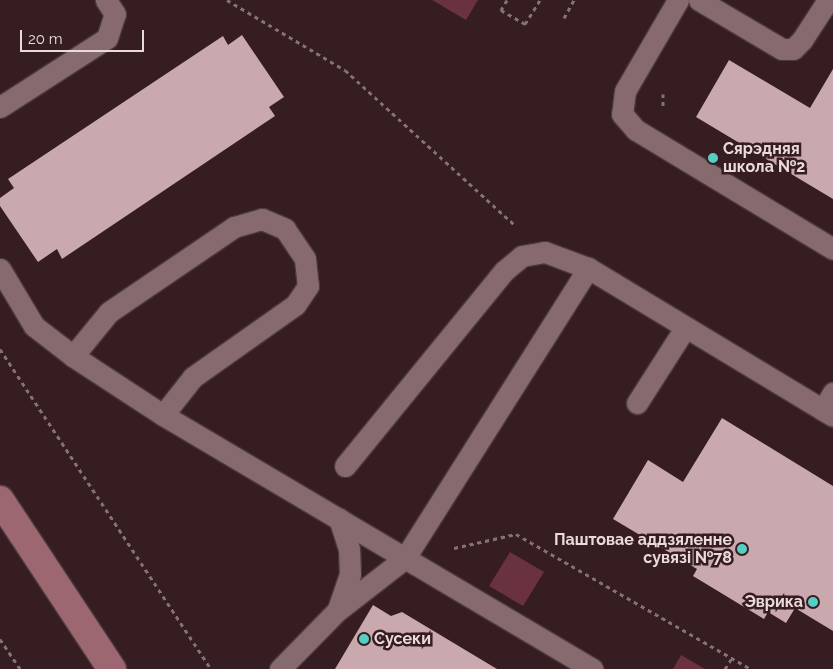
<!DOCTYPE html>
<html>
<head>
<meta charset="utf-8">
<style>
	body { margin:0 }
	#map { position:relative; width:833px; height:669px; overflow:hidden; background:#351d21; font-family:Raleway,sans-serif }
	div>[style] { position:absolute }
	.green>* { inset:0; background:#6a323e }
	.building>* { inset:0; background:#c9a9ad }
	.path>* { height:3px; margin-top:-1.5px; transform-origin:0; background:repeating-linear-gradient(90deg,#867174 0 4px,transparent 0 8px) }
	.roads { filter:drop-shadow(1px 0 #4d3a3d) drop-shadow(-1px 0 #4d3a3d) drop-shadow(0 1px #4d3a3d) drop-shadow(0 -1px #4d3a3d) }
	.lane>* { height:21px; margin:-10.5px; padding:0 10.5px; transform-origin:10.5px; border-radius:10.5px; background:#876a6e }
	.secondary>* { height:28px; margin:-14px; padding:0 14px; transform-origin:14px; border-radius:14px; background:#9d6771 }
	.dots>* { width:14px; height:14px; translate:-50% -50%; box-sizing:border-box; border:2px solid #351d21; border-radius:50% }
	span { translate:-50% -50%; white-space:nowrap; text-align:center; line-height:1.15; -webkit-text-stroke:5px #351d21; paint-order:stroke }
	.poi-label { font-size:16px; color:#ebdadc; font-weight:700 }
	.left { translate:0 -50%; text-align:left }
	.right { translate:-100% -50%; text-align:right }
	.scale { position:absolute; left:20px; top:30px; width:124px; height:22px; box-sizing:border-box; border:2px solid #ebdadc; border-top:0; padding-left:6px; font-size:15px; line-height:18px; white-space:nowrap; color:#ebdadc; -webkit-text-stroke:4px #351d21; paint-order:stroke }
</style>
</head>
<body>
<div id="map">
	<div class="green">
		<i style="clip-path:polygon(432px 0,478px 0,466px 20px)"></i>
		<i style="clip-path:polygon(510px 552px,544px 572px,523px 606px,489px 586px)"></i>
		<i style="clip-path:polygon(681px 655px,705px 669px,673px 669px)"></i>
	</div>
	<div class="building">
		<i style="clip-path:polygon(242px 35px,284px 97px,269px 107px,275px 116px,62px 259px,57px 249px,38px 262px,0 206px,0 198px,14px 188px,8px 179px,223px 36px,228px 45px)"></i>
		<i style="clip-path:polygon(729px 60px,810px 108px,833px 69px,833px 199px,696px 117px)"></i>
		<i style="clip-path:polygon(722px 418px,833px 486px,833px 631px,795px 608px,786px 623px,768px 612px,764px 619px,693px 576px,697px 569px,613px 519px,648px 460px,683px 482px)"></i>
		<i style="clip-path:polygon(373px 605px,391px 616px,402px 612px,497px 669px,335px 669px)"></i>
	</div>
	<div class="path">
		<i style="left:227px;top:0;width:137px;rotate:30.7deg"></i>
		<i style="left:345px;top:70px;width:230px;rotate:42.4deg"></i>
		<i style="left:507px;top:0;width:12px;rotate:121deg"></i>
		<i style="left:501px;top:10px;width:28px;rotate:30deg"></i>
		<i style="left:525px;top:24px;width:28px;rotate:-58deg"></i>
		<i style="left:564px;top:18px;width:21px;rotate:-61deg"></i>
		<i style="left:663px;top:94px;width:14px;rotate:90deg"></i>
		<i style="left:0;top:349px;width:383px;rotate:56.6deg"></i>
		<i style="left:454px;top:548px;width:64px;rotate:-12.7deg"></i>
		<i style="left:516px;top:534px;width:271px;rotate:29.9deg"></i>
		<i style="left:0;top:639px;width:36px;rotate:56deg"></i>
		<i style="left:725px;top:669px;width:13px;rotate:-58deg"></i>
	</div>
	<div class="roads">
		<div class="lane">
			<i style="left:678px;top:0;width:105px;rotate:120.2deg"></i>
			<i style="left:625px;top:91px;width:23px;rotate:97deg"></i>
			<i style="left:622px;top:114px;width:21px;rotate:49deg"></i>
			<i style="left:636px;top:130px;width:230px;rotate:31.1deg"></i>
			<i style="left:699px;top:0;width:96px;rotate:30.6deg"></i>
			<i style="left:782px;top:49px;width:11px"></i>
			<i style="left:793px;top:49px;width:13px;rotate:-45deg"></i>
			<i style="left:802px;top:40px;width:48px;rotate:-57deg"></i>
			<i style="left:0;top:107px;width:127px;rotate:-32.8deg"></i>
			<i style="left:107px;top:38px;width:25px;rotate:-72deg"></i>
			<i style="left:115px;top:14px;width:17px;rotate:-123deg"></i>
			<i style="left:262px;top:219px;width:25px;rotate:23deg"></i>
			<i style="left:285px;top:229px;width:36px;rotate:56deg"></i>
			<i style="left:305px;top:259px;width:27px;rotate:84deg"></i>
			<i style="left:308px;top:286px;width:23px;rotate:124deg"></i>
			<i style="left:295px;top:305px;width:125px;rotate:144.8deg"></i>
			<i style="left:193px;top:377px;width:48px;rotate:128.3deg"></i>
			<i style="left:163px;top:415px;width:108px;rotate:-146.8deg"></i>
			<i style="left:73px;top:356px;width:57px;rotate:-50.7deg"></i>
			<i style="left:109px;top:312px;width:151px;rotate:-34.2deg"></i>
			<i style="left:234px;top:227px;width:29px;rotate:-16deg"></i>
			<i style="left:0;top:269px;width:66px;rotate:59.2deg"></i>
			<i style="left:34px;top:326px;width:49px;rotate:37.6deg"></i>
			<i style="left:637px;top:403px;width:89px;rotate:-57.4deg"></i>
			<i style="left:823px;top:410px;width:20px;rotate:-60deg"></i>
			<i style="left:163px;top:415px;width:499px;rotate:30.6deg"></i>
			<i style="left:345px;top:466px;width:252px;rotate:-50.8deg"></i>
			<i style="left:504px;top:271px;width:23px;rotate:-40deg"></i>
			<i style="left:522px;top:256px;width:23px;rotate:-10deg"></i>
			<i style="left:545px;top:252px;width:46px;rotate:20.4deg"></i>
			<i style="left:338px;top:609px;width:36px;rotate:-71deg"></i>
			<i style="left:350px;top:575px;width:26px;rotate:-92deg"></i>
			<i style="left:349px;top:549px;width:32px;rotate:-108deg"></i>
			<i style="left:280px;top:669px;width:81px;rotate:-45.5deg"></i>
			<i style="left:337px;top:611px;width:86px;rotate:-37.9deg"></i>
			<i style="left:405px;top:558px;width:343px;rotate:-57.7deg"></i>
			<i style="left:588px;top:268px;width:286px;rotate:31.1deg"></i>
		</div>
		<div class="secondary">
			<i style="left:0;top:500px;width:203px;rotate:56.5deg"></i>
		</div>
	</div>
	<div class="dots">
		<i style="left:713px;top:158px;background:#55cec5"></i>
		<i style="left:742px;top:549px;background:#55cec5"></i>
		<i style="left:813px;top:602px;background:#55cec5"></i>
		<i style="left:364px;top:639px;background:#55cec5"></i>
	</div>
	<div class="poi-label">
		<span class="left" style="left:723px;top:158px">Сярэдняя<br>школа №2</span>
		<span class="right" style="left:732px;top:549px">Паштовае аддзяленне<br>сувязі №78</span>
		<span class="right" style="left:803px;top:602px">Эврика</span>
		<span class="left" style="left:374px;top:639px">Сусеки</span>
	</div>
	<div class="scale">20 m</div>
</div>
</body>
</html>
